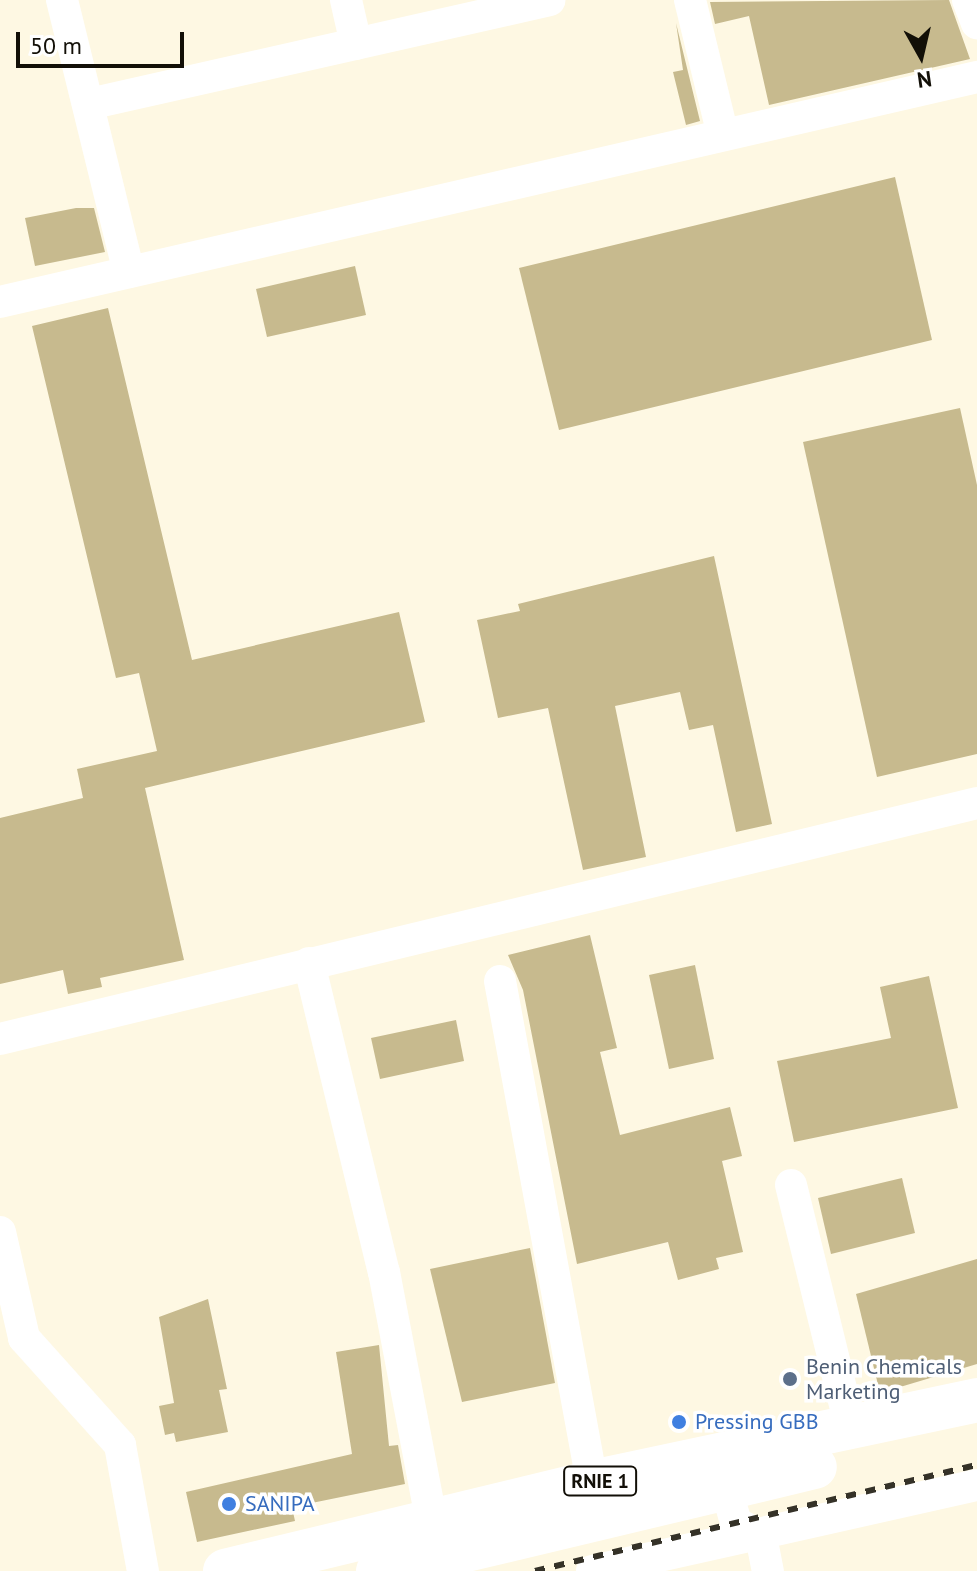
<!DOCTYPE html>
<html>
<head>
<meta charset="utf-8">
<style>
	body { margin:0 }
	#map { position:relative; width:977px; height:1571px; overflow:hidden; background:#fef8e3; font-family:"PT Sans",sans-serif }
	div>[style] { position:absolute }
	.building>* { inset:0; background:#c7ba8e }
	.minor>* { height:32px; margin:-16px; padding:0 16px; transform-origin:16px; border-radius:16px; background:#fff }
	.highway>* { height:44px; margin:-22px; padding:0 22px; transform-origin:22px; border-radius:22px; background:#fff }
	.rail>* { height:6px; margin-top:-3px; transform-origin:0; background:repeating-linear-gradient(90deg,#353228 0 10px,transparent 0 20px) }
	.dots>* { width:22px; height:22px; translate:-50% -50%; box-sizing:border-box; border:4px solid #fff; border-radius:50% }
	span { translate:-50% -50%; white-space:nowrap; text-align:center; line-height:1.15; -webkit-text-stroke:7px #fff; paint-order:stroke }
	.shield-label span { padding:2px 6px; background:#fff; border:2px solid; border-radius:6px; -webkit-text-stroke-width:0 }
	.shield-label { font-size:20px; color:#120f07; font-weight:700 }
	.service-label { font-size:22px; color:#4e5e75 }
	.left { translate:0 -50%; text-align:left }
	.shop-label { font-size:22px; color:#366cbe }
	.north { position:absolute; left:881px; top:16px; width:80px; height:80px; -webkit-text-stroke:6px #fff; paint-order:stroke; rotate:172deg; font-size:22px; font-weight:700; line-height:32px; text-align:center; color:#120f07 }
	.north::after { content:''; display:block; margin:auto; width:28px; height:36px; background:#120f07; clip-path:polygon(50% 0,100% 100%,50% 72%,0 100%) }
	.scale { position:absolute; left:16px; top:32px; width:168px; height:36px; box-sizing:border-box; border:4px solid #120f07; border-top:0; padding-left:10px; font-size:24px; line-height:28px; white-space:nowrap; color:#120f07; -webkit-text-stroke:6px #fff; paint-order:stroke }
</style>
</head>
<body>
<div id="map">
	<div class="building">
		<i style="clip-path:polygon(949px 0,970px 59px,769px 105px,749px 16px,715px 24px,710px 2px)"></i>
		<i style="clip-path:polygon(676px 23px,700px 121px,686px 125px,673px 72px,683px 70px)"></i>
		<i style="clip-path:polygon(895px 177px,932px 340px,559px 430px,519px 268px)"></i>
		<i style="clip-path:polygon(76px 208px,94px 208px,105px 252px,35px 266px,25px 218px)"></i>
		<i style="clip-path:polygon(355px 266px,366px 315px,267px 337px,256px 289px)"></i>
		<i style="clip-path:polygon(108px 308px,192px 660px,399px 612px,425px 722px,145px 788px,184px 960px,100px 978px,102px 987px,68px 994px,63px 970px,0 984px,0 818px,83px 798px,77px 769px,157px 751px,139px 673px,116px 678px,32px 326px)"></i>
		<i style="clip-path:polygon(960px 408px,977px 485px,977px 754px,877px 777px,803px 442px)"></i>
		<i style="clip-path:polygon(714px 556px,772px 824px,736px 832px,713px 725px,689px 730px,680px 692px,615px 706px,646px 857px,583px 870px,548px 708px,498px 718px,477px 620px,520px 611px,518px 604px)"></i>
		<i style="clip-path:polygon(590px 935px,617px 1048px,600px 1052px,620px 1135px,730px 1107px,742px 1156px,722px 1161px,743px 1252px,716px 1258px,719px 1269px,678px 1280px,668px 1242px,577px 1264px,523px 990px,508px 955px)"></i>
		<i style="clip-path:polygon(695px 965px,714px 1059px,669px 1069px,649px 975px)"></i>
		<i style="clip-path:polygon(929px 976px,958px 1108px,794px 1142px,777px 1061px,891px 1038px,880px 987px)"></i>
		<i style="clip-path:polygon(456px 1020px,464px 1061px,380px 1079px,371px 1038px)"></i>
		<i style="clip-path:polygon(902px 1178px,915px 1233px,831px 1254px,818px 1198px)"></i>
		<i style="clip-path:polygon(530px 1248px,555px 1383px,462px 1402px,430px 1269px)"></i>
		<i style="clip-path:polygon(977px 1259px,977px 1364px,880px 1393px,856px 1294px)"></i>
		<i style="clip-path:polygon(208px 1299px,227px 1389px,219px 1390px,228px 1432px,176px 1442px,174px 1433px,165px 1435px,159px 1406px,174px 1403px,159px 1317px)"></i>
		<i style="clip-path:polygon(379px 1345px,389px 1446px,398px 1445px,405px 1484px,292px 1507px,295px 1521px,197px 1542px,186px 1492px,352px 1454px,336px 1352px)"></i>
	</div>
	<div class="minor">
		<i style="left:62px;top:0;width:280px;rotate:76.2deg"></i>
		<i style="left:346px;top:0;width:45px;rotate:77.2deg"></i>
		<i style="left:690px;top:0;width:139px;rotate:76.3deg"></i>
		<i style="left:968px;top:0;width:25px;rotate:69deg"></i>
		<i style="left:89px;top:104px;width:472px;rotate:-12.7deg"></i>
		<i style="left:0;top:302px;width:1003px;rotate:-12.97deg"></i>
		<i style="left:309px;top:963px;width:318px;rotate:76.4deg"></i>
		<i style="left:384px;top:1272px;width:257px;rotate:79.2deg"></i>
		<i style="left:500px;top:981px;width:509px;rotate:79.59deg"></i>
		<i style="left:0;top:1039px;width:1005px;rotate:-13.58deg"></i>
		<i style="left:791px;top:1185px;width:252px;rotate:76.2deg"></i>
		<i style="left:0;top:1232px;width:109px;rotate:77.2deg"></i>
		<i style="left:24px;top:1338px;width:144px;rotate:48.1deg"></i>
		<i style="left:120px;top:1445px;width:128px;rotate:79.7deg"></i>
		<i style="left:726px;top:1488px;width:36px;rotate:74deg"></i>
		<i style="left:736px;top:1523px;width:28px;rotate:27deg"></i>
		<i style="left:761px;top:1536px;width:36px;rotate:79deg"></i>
		<i style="left:592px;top:1571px;width:394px;rotate:-12.6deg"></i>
	</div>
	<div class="highway">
		<i style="left:225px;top:1571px;width:378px;rotate:-13.6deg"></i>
		<i style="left:592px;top:1482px;width:394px;rotate:-12deg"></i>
		<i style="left:378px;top:1571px;width:449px;rotate:-13.4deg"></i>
	</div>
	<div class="rail">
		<i style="left:535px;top:1571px;width:455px;rotate:-13.5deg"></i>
	</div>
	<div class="dots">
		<i style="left:790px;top:1379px;background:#5c6f8a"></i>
		<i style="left:679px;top:1422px;background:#3f7fe0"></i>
		<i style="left:229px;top:1504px;background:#3f7fe0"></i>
	</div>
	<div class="shield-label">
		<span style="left:600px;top:1481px">RNIE 1</span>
	</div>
	<div class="service-label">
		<span class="left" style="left:806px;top:1379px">Benin Chemicals<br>Marketing</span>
	</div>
	<div class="shop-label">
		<span class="left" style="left:695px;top:1422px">Pressing GBB</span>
		<span class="left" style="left:245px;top:1504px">SANIPA</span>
	</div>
	<div class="north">N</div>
	<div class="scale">50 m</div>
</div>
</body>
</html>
